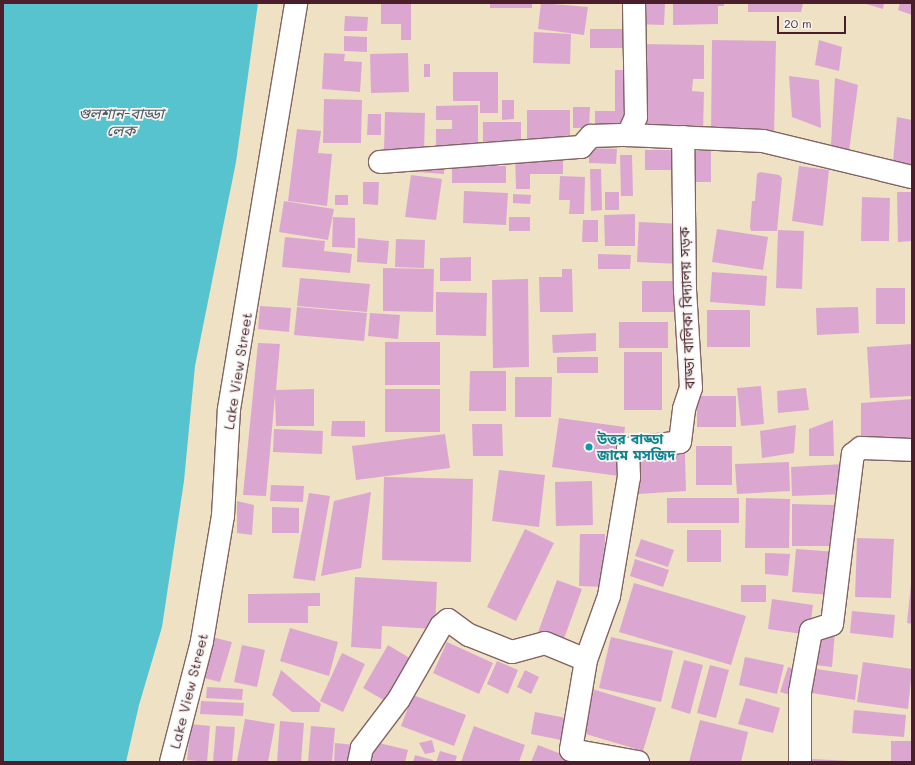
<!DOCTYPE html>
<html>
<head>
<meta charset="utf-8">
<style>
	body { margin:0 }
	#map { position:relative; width:915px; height:765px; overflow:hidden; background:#efe1c4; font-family:Mali,"Noto Sans Bengali",sans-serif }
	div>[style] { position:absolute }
	.water>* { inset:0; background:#57c3ce }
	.building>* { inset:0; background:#dba7d0 }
	.roads { filter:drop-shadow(1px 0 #846361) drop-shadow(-1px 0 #846361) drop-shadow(0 1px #846361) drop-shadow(0 -1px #846361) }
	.minor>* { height:22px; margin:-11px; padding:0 11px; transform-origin:11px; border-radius:11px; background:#fff }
	.dots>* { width:11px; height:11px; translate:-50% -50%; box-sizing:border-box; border:2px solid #f6f6f2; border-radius:50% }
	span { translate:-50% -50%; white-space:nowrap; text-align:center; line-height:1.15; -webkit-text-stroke:3.5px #f6f6f2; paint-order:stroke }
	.street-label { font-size:14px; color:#4a1f2b }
	.culture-label { font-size:14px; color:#0d838f; font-weight:700 }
	.left { translate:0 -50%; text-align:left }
	.water-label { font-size:15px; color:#4f5864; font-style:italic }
	.frame { position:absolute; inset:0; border:4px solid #4a1f2b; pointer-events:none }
	.scale { position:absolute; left:777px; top:16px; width:69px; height:18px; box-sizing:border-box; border:2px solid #4a1f2b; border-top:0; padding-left:5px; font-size:12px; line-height:14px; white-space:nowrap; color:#4a1f2b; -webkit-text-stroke:3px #f6f6f2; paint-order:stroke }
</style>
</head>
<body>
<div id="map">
	<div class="water">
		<i style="clip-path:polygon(3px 3px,258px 3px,236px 162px,195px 366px,184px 481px,162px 627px,139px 705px,126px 762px,3px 762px)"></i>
	</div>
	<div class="building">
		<i style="clip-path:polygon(381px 3px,411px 3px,411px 40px,401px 40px,401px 24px,381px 24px)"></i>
		<i style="clip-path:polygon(490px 3px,532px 3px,532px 8px,490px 8px)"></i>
		<i style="clip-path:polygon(541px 3px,588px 7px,584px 35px,538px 29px)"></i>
		<i style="clip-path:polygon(637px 3px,665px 3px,664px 25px,636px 24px)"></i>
		<i style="clip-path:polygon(673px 3px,724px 3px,724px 6px,718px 6px,718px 24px,673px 25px)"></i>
		<i style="clip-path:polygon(748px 3px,803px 3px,801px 12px,748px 12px)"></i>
		<i style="clip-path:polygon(863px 3px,884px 3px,883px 9px)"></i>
		<i style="clip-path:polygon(900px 3px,912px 3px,912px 15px,898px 10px)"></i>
		<i style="clip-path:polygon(345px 16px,368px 17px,367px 31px,344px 31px)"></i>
		<i style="clip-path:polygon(590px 29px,634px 29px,634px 48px,590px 48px)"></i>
		<i style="clip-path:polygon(534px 32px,571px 34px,570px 64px,533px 63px)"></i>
		<i style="clip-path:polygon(344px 36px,367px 37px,367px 52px,344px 51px)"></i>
		<i style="clip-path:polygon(712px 40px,776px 41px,774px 137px,711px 135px)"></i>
		<i style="clip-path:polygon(819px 40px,842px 47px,839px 71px,815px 65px)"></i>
		<i style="clip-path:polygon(641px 44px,704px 45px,704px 79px,693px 79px,692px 91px,704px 92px,703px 132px,639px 131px)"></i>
		<i style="clip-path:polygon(324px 53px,345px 54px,344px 61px,362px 62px,360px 92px,322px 89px)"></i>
		<i style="clip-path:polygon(408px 53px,409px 92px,371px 93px,370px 54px)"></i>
		<i style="clip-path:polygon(424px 64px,430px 64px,430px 77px,424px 77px)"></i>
		<i style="clip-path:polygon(615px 70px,628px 70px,628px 129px,595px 129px,595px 111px,615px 111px)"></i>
		<i style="clip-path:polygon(453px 72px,498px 72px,498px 113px,480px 113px,480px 101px,453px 101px)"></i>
		<i style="clip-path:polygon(789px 76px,819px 80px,821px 128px,792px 117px)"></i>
		<i style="clip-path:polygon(835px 78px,858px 85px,849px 151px,831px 145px)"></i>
		<i style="clip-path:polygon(324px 99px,362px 100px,361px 143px,323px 143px)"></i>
		<i style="clip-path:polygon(502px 100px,514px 100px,514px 119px,502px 120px)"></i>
		<i style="clip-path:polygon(478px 105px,478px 153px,436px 153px,436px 129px,452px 129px,452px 120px,436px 120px,436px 106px)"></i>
		<i style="clip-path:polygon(573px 107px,590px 107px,589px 128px,573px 128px)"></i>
		<i style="clip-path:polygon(527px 110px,570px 110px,570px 143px,527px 143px)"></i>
		<i style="clip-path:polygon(385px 112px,425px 113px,424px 153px,384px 151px)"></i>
		<i style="clip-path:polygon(368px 114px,381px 114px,381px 135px,367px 135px)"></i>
		<i style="clip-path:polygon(897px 117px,912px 120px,912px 170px,893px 162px)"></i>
		<i style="clip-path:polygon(483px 122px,521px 122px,521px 148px,483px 148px)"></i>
		<i style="clip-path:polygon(297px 129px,321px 131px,318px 153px,332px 154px,327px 206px,288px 201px)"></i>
		<i style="clip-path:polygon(589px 148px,617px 149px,616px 164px,589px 163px)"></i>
		<i style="clip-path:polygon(645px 150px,679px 150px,679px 170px,645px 170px)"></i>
		<i style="clip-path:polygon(684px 151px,711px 151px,711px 182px,684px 182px)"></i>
		<i style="clip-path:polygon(515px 154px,563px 154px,563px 174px,530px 174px,530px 189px,516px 189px)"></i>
		<i style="clip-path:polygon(620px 155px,632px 155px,633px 196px,621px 196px)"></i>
		<i style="clip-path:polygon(417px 164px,444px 165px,444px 174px,416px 172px)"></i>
		<i style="clip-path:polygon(452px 166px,506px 166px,506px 183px,452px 183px)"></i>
		<i style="clip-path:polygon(799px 166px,829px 170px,823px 226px,792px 221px)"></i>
		<i style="clip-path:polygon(590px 169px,601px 169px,602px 210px,591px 211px)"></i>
		<i style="clip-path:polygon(760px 172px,779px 175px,782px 178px,777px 231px,751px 231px,750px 227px,752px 201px,755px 201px,757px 174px)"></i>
		<i style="clip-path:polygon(411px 175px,442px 179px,436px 220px,405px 217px)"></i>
		<i style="clip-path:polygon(560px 176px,585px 177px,584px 214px,569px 214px,570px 200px,559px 200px)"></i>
		<i style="clip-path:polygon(363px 182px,379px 182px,378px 205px,363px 204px)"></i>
		<i style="clip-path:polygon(464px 191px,508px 193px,506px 225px,463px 223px)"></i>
		<i style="clip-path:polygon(605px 192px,619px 192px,619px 210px,605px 210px)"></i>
		<i style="clip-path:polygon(897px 192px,912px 192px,912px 241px,898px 242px)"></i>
		<i style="clip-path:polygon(513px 194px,531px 195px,530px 204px,513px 203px)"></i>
		<i style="clip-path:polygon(335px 195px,348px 195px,348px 205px,335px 205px)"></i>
		<i style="clip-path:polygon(862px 197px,890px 198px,889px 241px,861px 241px)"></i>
		<i style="clip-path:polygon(284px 201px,334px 209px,328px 240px,279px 232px)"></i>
		<i style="clip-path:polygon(635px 214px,635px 246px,605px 246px,604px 215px)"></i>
		<i style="clip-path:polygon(333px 217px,355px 218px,355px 248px,332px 247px)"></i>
		<i style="clip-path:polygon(509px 217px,530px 217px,530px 231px,509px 231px)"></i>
		<i style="clip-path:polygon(583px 220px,598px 220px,598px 242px,582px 242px)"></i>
		<i style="clip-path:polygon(639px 222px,683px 224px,680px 264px,637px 262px)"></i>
		<i style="clip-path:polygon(717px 229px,768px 237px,763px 270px,712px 262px)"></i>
		<i style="clip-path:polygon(778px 230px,804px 231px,802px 289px,776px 288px)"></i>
		<i style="clip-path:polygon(285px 237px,325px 241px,324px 251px,352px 254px,350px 273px,282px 267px)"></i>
		<i style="clip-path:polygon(358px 238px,389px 241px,387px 264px,357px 262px)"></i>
		<i style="clip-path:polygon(396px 239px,425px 240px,424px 268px,395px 267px)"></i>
		<i style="clip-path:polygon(598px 254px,631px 255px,630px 269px,598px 269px)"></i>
		<i style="clip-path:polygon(471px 257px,471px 281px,440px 281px,440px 258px)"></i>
		<i style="clip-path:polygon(383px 268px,434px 269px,433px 312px,383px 311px)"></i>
		<i style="clip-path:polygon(562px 269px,572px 269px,573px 312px,540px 312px,539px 277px,562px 277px)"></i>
		<i style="clip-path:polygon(712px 272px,767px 276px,765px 306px,710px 302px)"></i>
		<i style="clip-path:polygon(300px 278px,370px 284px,367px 312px,297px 306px)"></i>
		<i style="clip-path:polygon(528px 279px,529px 367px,493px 368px,492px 280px)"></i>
		<i style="clip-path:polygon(642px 281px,676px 281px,676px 312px,642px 312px)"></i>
		<i style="clip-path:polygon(876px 288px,905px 288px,905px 324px,876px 324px)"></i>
		<i style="clip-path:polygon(436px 292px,487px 293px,486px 336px,436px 335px)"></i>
		<i style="clip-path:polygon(260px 306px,291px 308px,289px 332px,258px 329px)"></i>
		<i style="clip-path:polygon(297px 307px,367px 313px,364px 341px,294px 335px)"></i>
		<i style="clip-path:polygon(858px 307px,859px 333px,817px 335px,816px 308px)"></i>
		<i style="clip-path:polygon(707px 310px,750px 310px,750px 347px,707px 347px)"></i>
		<i style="clip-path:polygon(370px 313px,400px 315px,398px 339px,368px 336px)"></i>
		<i style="clip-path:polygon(619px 322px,668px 322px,668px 348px,619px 348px)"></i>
		<i style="clip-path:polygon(596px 333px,596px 351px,553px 353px,552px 335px)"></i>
		<i style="clip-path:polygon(385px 342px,440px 342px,440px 385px,385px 385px)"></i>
		<i style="clip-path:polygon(258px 343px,280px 344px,276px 390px,314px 389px,314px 426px,276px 426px,275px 395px,266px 496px,243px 495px)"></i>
		<i style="clip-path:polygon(912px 344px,912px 396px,870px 398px,867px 347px)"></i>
		<i style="clip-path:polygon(624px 352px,662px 352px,662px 410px,624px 410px)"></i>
		<i style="clip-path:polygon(557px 357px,598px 357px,598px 373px,557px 373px)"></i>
		<i style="clip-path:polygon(470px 371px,506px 371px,506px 411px,469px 411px)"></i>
		<i style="clip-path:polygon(515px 377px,552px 377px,551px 417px,515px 417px)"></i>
		<i style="clip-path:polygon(761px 386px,764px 424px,741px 426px,737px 388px)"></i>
		<i style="clip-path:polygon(806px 388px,809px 410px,778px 413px,777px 391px)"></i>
		<i style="clip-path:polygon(385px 389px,440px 389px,440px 432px,385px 432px)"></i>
		<i style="clip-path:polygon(697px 396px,736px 396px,736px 427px,697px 427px)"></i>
		<i style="clip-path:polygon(912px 399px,912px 440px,861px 440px,861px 403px)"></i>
		<i style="clip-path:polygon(559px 418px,625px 427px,619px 476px,552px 467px)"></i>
		<i style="clip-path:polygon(833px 420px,834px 456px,809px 456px,809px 429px)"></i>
		<i style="clip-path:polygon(332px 421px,365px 421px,365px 437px,331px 436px)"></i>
		<i style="clip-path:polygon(472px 424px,502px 424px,503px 456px,473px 456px)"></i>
		<i style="clip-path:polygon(796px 425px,794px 453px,762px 458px,760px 431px)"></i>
		<i style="clip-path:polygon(274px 429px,323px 431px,322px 454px,273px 452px)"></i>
		<i style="clip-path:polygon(445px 434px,450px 468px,356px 480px,352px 446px)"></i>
		<i style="clip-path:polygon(696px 446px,732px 446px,732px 485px,696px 485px)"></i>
		<i style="clip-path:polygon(685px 454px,686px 491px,638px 494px,637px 457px)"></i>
		<i style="clip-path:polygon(789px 462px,790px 491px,737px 494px,735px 464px)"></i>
		<i style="clip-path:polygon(844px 464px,846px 494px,792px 496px,791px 467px)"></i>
		<i style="clip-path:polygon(499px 470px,545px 475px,539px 527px,492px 521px)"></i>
		<i style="clip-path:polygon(384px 477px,473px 479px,471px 562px,382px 560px)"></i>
		<i style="clip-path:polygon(592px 481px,593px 525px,556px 526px,555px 482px)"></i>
		<i style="clip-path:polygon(271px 485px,304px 486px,303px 502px,270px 501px)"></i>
		<i style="clip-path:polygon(371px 492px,361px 568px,321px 576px,334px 501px)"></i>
		<i style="clip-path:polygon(309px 493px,330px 496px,315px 581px,293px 578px)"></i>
		<i style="clip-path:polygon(667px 498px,739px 498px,739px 523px,667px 523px)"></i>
		<i style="clip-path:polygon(746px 498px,790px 499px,789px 548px,745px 548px)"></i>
		<i style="clip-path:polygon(237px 501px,254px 505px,252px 535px,237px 533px)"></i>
		<i style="clip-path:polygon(792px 504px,835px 505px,834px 546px,792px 546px)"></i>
		<i style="clip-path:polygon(272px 507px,299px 508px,299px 533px,272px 533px)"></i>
		<i style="clip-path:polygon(525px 529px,554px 543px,516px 621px,487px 607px)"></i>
		<i style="clip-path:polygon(687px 530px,721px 530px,721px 562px,687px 562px)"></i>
		<i style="clip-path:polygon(580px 534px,605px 534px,604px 587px,579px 586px)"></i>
		<i style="clip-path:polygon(857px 538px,894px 539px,891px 598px,855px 597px)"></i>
		<i style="clip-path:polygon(641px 539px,674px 550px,668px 567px,635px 556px)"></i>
		<i style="clip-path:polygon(796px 549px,837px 552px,831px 595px,792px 592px)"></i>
		<i style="clip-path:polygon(765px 553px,790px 554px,788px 576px,765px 574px)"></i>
		<i style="clip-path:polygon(635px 559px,669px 570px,663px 587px,630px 576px)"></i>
		<i style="clip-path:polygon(355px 577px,437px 582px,435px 629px,382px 626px,381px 649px,351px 647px)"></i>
		<i style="clip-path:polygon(557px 580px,582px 589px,561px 647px,536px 638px)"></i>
		<i style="clip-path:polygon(634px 583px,746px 616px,731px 665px,619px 632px)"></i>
		<i style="clip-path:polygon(911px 584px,912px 584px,912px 624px,907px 623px)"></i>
		<i style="clip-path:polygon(741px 585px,766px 585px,766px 602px,741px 602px)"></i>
		<i style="clip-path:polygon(320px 593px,320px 606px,308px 606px,308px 623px,248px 623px,248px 594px)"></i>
		<i style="clip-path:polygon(772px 599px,813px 605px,809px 635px,768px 629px)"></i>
		<i style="clip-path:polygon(852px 611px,895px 615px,893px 638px,850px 633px)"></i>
		<i style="clip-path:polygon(290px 628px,338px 642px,329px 676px,280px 661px)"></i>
		<i style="clip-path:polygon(818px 631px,835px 632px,832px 667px,815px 665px)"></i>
		<i style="clip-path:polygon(212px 637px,232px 642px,220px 682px,200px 677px)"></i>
		<i style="clip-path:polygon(611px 637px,673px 651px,661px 702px,599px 688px)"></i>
		<i style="clip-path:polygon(447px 642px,493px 663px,479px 694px,433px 673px)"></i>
		<i style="clip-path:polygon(242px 645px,265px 650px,257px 687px,234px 682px)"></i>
		<i style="clip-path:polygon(388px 645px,418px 663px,392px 705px,363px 688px)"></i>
		<i style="clip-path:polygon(342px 653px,365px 664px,343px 712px,320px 701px)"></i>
		<i style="clip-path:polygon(745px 657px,784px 665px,777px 694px,739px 685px)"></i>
		<i style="clip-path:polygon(684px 660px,703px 665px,690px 714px,671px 708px)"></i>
		<i style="clip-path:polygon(497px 661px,518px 670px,508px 694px,487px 684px)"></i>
		<i style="clip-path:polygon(863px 662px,912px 669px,908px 709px,857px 702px)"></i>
		<i style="clip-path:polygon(710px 665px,729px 670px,716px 718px,697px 713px)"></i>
		<i style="clip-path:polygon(788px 667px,799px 670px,794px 696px,780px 692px)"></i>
		<i style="clip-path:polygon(816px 669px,858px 675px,855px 700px,812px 693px)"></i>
		<i style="clip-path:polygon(281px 670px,321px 704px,319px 712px,292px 712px,272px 695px)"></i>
		<i style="clip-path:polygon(525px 670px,539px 677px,531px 694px,517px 687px)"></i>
		<i style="clip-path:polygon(207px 687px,243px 689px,242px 700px,206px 698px)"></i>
		<i style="clip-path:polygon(592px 689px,656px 708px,643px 751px,579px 732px)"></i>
		<i style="clip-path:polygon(413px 695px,466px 715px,454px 746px,401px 726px)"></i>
		<i style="clip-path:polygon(746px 698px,780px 708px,773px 733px,738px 724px)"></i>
		<i style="clip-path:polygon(201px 701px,244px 703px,243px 716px,200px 714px)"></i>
		<i style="clip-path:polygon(854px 710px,906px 715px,904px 737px,852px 733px)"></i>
		<i style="clip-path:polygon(535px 712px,571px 719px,566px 741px,531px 734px)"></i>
		<i style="clip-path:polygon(245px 719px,275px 724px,268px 762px,237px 761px)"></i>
		<i style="clip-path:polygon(700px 720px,748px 732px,741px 762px,689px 762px)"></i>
		<i style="clip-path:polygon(280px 721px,304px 723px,301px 762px,277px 762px)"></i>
		<i style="clip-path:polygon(191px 724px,210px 726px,207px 762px,187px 760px)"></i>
		<i style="clip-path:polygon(216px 726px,235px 727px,232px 762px,213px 762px)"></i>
		<i style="clip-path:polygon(311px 726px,335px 728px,332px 762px,308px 762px)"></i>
		<i style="clip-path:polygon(474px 726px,525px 745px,519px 762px,461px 762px)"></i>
		<i style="clip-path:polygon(432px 740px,435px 752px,425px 754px,419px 743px)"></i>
		<i style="clip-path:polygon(891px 741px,912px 741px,912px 762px,891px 762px)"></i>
		<i style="clip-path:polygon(375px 742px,408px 750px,405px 762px,370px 762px)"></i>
		<i style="clip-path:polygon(335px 743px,355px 745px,353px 762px,334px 762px)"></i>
		<i style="clip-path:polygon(538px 745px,574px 759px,573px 762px,531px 762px)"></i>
		<i style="clip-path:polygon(440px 751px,457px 756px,455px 762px,436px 762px)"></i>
		<i style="clip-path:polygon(415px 755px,433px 760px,432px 762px,413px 762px)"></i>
		<i style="clip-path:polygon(811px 759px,851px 761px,851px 762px,811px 762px)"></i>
	</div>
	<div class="roads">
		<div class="minor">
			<i style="left:634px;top:3px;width:114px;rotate:89deg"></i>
			<i style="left:636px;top:117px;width:20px;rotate:114deg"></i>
			<i style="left:628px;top:135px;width:135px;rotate:2.5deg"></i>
			<i style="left:763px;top:141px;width:153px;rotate:13.6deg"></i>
			<i style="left:380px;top:162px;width:202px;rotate:-4.3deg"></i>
			<i style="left:581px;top:147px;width:15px;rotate:-48deg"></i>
			<i style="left:591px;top:136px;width:37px;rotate:-2deg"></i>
			<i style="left:586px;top:660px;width:91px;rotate:99.5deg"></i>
			<i style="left:571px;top:750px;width:68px;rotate:10.2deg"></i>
			<i style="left:171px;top:762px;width:125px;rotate:-75.6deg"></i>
			<i style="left:202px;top:641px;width:127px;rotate:-80.5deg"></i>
			<i style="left:223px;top:516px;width:107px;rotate:-86.8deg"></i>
			<i style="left:229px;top:409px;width:411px;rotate:-80.6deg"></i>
			<i style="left:359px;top:762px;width:14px;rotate:-78deg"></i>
			<i style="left:362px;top:748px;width:61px;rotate:-52.9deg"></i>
			<i style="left:399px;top:699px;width:84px;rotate:-60.1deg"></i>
			<i style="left:441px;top:626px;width:9px;rotate:-41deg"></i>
			<i style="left:448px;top:620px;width:26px;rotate:36deg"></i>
			<i style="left:469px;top:635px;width:46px;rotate:21.6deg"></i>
			<i style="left:512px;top:652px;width:34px;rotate:-15deg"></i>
			<i style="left:545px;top:643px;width:44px;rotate:22.5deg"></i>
			<i style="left:586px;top:660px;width:68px;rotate:-70.2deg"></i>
			<i style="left:609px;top:596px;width:121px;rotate:-80.5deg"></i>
			<i style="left:629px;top:477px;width:28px;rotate:-92deg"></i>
			<i style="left:628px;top:449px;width:52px;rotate:-7.7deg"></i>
			<i style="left:680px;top:442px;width:33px;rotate:-83deg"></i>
			<i style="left:684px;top:409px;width:22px;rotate:-72deg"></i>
			<i style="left:691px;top:388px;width:97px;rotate:-93.5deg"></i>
			<i style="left:685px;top:291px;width:154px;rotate:-90.7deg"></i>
			<i style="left:800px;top:762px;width:70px;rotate:-90deg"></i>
			<i style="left:800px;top:692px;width:62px;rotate:-79.8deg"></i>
			<i style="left:811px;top:631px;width:22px;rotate:-18deg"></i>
			<i style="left:832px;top:624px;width:171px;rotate:-83deg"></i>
			<i style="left:853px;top:454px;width:10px;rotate:-37deg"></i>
			<i style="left:861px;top:448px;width:51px;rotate:2.2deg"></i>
		</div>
	</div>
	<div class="dots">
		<i style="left:589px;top:447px;background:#0f9aa8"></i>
	</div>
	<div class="street-label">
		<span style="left:687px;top:308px;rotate:-92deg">বাড্ডা বালিকা বিদ্যালয় সড়ক</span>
		<span style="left:238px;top:371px;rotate:-81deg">Lake View Street</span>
		<span style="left:189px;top:691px;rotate:-76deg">Lake View Street</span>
	</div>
	<div class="culture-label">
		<span class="left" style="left:597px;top:447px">উত্তর বাড্ডা<br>জামে মসজিদ</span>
	</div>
	<div class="water-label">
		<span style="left:121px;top:122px">গুলশান-বাড্ডা<br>লেক</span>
	</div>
	<div class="frame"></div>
	<div class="scale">20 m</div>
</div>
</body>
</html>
